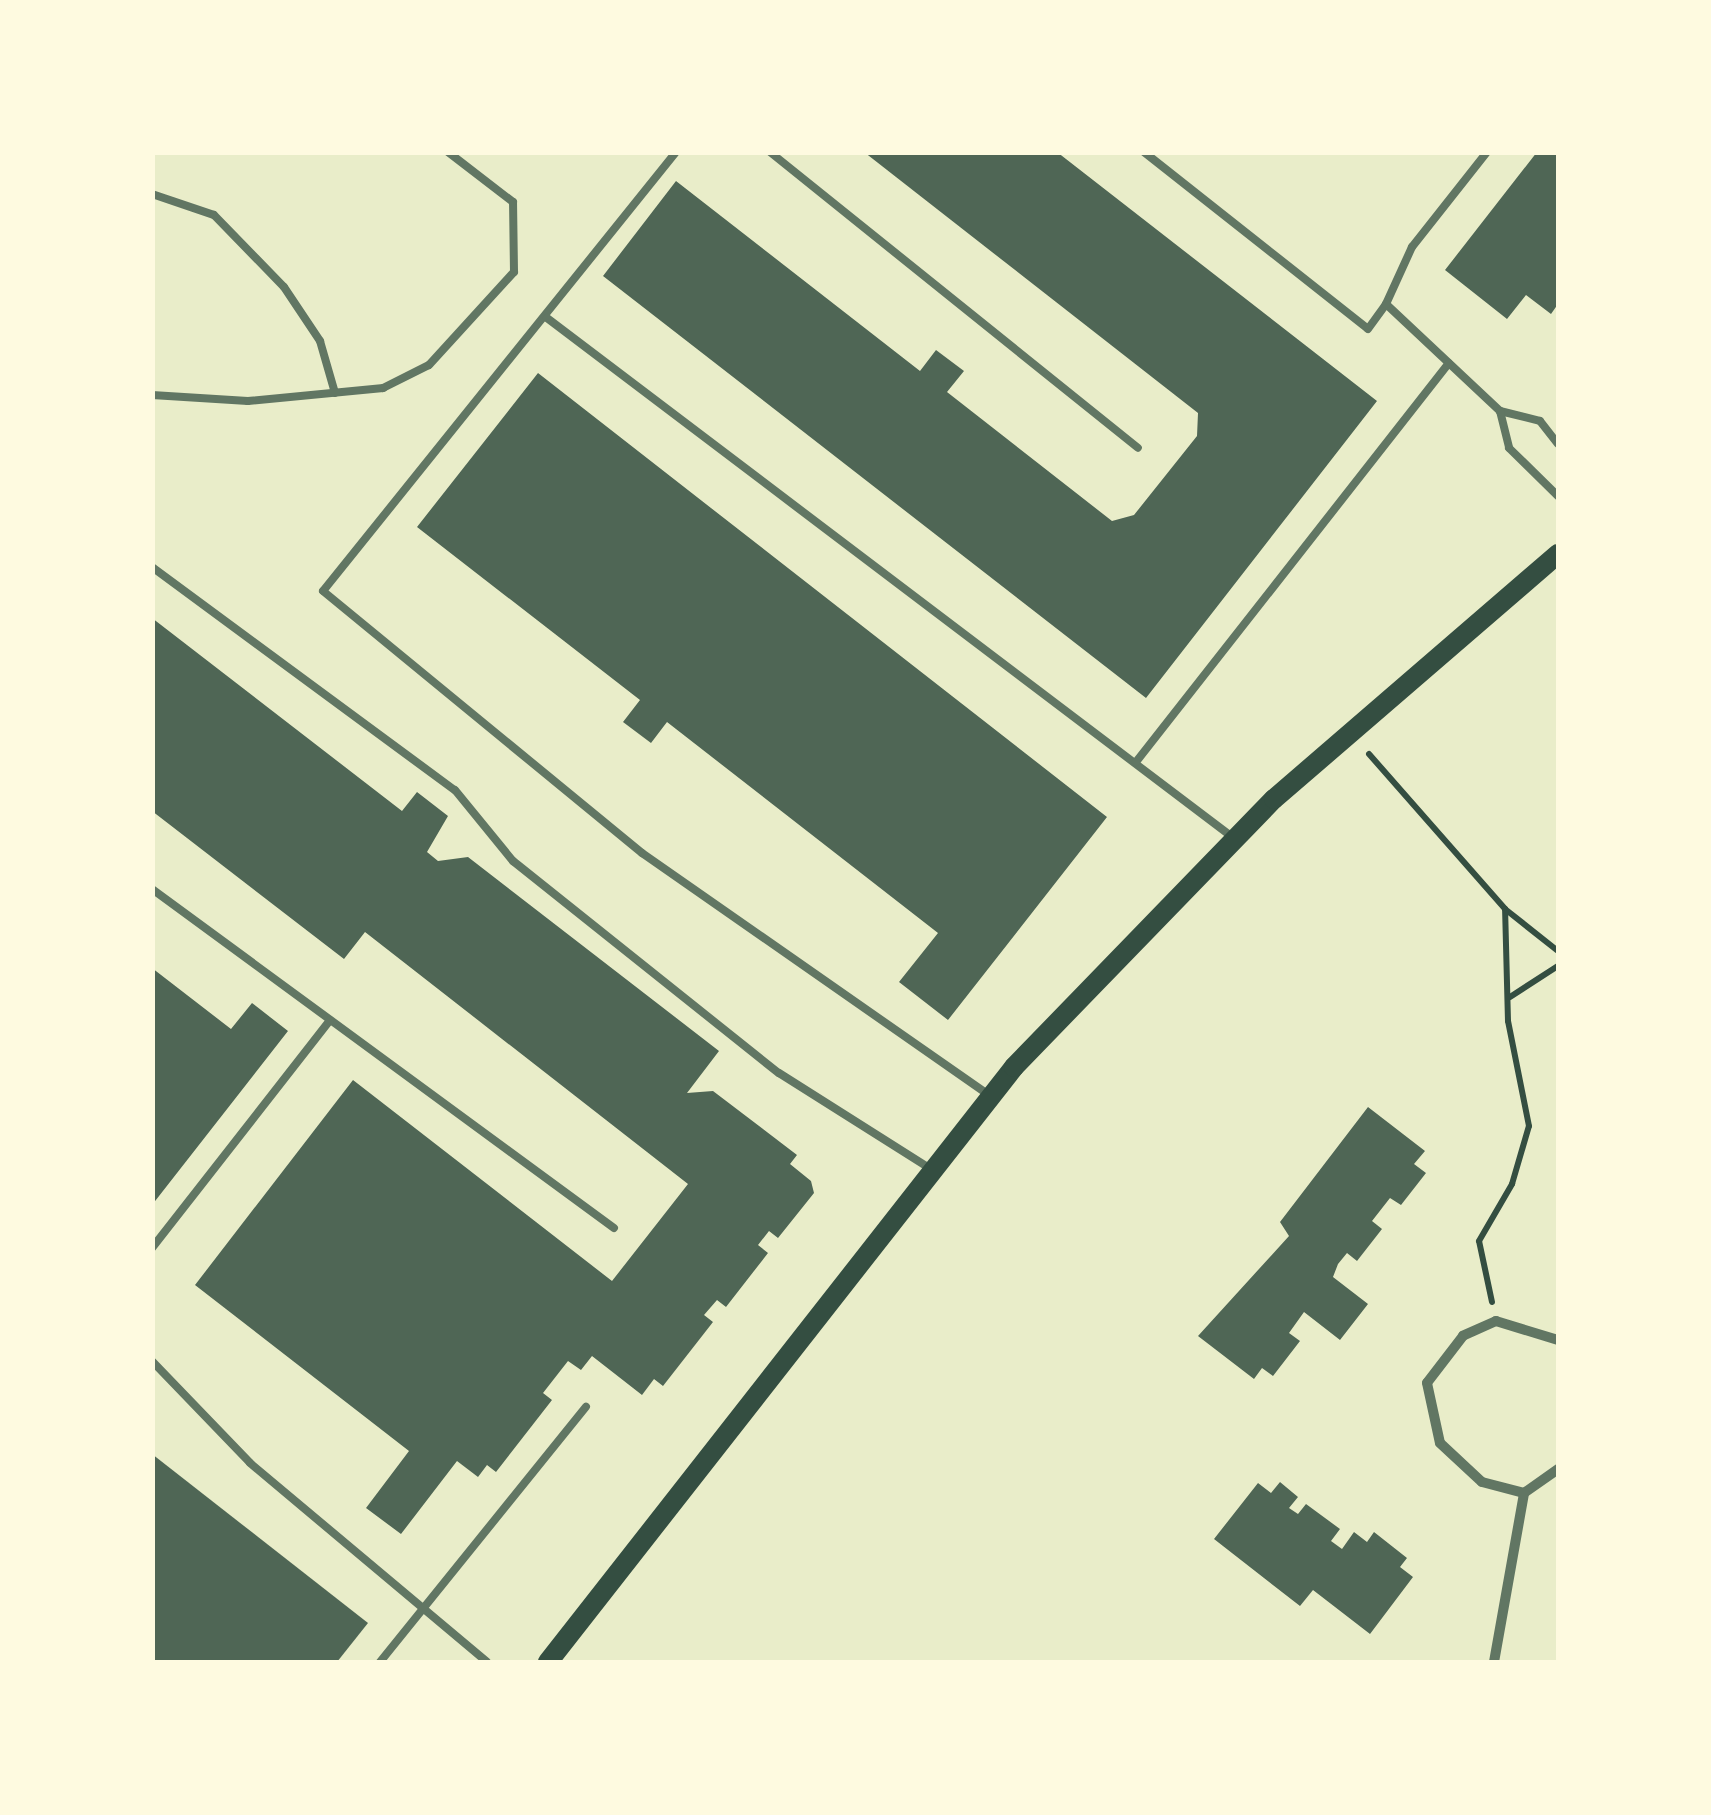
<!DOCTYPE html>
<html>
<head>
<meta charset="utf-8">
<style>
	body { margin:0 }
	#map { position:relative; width:1711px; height:1815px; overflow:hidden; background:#e9edc9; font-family:Helvetica,sans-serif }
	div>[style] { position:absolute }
	.building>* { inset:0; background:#4f6655 }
	.path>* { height:6px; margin:-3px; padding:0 3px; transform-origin:3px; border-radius:3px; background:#344e41 }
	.service>* { height:8px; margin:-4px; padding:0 4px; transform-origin:4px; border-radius:4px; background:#617663 }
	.minor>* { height:10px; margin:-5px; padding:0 5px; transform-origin:5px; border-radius:5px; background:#617663 }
	.secondary>* { height:20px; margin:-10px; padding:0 10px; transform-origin:10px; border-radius:10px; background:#344e41 }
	span { translate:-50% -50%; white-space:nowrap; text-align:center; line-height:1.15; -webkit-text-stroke:8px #fefae0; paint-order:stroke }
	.frame { position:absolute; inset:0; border:155px solid #fefae0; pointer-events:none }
</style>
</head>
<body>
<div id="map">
	<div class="building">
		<i style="clip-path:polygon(864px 152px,1057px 152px,1377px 401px,1146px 698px,603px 276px,676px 181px,920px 371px,936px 350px,964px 371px,947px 392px,1112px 521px,1134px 515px,1197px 436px,1198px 413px)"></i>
		<i style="clip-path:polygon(1537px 152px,1558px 152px,1558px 304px,1551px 314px,1526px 295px,1507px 319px,1445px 270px)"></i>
		<i style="clip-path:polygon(538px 373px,1107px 817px,948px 1020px,899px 982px,938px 933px,667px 722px,651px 743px,623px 722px,640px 700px,417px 527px)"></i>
		<i style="clip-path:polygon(152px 618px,402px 811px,417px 792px,448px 816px,427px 852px,438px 861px,468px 857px,719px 1051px,687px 1093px,713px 1091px,797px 1155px,790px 1164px,811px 1181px,814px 1193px,778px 1238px,769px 1231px,758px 1245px,768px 1253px,726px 1307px,717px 1300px,704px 1315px,713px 1322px,663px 1386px,654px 1379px,642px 1395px,592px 1356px,581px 1370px,568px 1361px,543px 1393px,552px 1400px,496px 1472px,487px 1465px,478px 1477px,457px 1461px,401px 1534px,366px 1508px,409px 1451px,195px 1285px,353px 1080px,612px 1281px,688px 1184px,365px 932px,344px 959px,152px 811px)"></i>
		<i style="clip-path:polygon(152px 968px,231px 1029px,252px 1003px,288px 1031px,152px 1205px)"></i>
		<i style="clip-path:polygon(1368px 1107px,1425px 1151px,1414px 1164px,1426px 1173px,1401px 1205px,1390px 1198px,1372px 1221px,1382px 1229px,1357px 1261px,1347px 1253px,1338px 1264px,1333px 1277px,1368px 1304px,1340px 1340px,1304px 1312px,1289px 1333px,1300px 1341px,1273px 1376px,1262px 1368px,1254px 1379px,1198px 1336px,1289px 1236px,1280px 1222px)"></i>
		<i style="clip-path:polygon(152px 1454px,368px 1623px,337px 1662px,152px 1662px)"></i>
		<i style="clip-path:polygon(1280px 1482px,1298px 1497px,1289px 1508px,1298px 1514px,1306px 1504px,1340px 1529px,1331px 1541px,1342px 1549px,1354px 1532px,1367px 1542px,1374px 1532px,1407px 1558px,1400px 1567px,1413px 1577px,1370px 1634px,1313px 1590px,1300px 1606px,1214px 1539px,1258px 1483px,1271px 1493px)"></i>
	</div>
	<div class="path">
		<i style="left:1369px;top:754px;width:206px;rotate:48.7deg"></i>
		<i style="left:1505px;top:909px;width:68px;rotate:38.4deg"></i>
		<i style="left:1510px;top:997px;width:57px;rotate:-32.9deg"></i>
		<i style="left:1492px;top:1302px;width:62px;rotate:-102deg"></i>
		<i style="left:1479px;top:1241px;width:66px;rotate:-59.9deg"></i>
		<i style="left:1512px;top:1184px;width:60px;rotate:-73.7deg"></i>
		<i style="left:1529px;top:1126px;width:107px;rotate:-101.3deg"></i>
		<i style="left:1508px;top:1021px;width:112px;rotate:-91.5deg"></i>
	</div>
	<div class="service">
		<i style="left:676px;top:152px;width:563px;rotate:128.8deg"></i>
		<i style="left:323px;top:591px;width:413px;rotate:39.4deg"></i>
		<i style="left:642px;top:853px;width:421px;rotate:34.9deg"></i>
		<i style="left:770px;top:152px;width:472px;rotate:38.8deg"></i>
		<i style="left:1144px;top:152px;width:285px;rotate:38.3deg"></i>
		<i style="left:1368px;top:329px;width:31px;rotate:-54deg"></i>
		<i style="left:1386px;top:304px;width:156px;rotate:43.2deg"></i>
		<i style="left:1500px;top:411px;width:41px;rotate:14deg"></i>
		<i style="left:1540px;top:421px;width:29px;rotate:52deg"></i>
		<i style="left:152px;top:194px;width:65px;rotate:18.7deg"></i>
		<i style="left:214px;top:215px;width:100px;rotate:45.8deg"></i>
		<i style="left:284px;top:287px;width:65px;rotate:56.3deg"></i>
		<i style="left:320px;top:341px;width:54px;rotate:73.9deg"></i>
		<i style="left:1386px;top:304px;width:63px;rotate:-65.5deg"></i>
		<i style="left:1412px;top:247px;width:121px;rotate:-51.7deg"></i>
		<i style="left:547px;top:318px;width:863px;rotate:37.14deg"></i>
		<i style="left:152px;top:395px;width:96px;rotate:3.6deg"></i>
		<i style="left:248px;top:401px;width:136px;rotate:-5.5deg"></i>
		<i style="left:383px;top:388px;width:51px;rotate:-26.6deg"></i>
		<i style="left:429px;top:365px;width:126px;rotate:-47.6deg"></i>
		<i style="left:514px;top:272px;width:70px;rotate:-90.8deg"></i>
		<i style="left:513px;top:202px;width:82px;rotate:-142.4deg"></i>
		<i style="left:1500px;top:411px;width:38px;rotate:76deg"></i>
		<i style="left:1509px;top:448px;width:69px;rotate:44.4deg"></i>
		<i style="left:152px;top:567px;width:376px;rotate:36.4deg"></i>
		<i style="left:455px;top:790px;width:92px;rotate:50.8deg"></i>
		<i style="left:513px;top:861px;width:340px;rotate:38.6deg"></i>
		<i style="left:779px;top:1073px;width:178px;rotate:32.3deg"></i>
		<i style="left:1136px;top:762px;width:507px;rotate:-51.89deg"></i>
		<i style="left:152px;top:889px;width:573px;rotate:36.27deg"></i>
		<i style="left:152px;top:1248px;width:289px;rotate:-52deg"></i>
		<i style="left:152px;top:1361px;width:141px;rotate:46.1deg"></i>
		<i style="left:250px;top:1463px;width:309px;rotate:40deg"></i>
		<i style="left:380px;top:1662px;width:328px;rotate:-51.1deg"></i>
	</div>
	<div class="minor">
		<i style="left:1558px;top:1340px;width:65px;rotate:-163deg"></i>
		<i style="left:1496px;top:1321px;width:36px;rotate:156deg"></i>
		<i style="left:1463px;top:1336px;width:59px;rotate:127.5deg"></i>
		<i style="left:1427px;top:1383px;width:61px;rotate:77.8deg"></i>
		<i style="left:1440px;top:1443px;width:57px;rotate:42.9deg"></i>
		<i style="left:1482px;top:1482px;width:43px;rotate:14.7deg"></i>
		<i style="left:1524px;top:1493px;width:42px;rotate:-35.2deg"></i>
		<i style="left:1494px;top:1662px;width:172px;rotate:-79.9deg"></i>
	</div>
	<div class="secondary">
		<i style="left:548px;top:1662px;width:756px;rotate:-51.93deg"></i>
		<i style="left:1014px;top:1067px;width:373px;rotate:-45.9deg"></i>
		<i style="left:1274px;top:799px;width:375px;rotate:-40.8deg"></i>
	</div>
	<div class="frame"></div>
</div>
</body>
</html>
